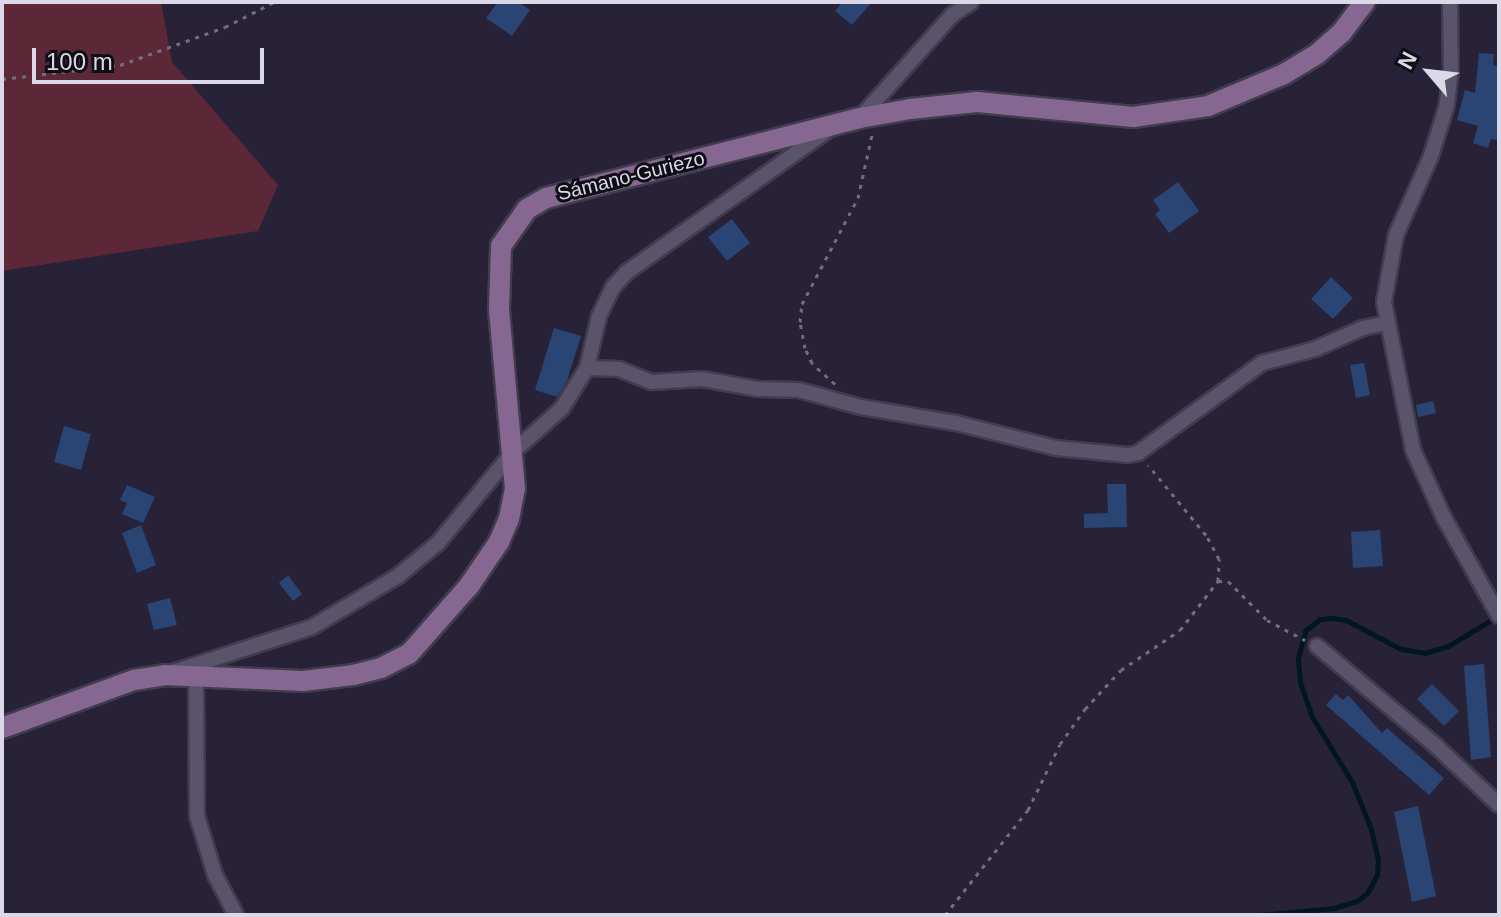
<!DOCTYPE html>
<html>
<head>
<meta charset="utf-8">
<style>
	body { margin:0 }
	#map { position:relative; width:1501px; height:917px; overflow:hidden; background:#272237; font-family:Arial,sans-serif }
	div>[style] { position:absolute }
	.green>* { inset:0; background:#5c2838 }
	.stream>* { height:5px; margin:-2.5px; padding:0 2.5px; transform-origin:2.5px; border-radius:2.5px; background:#011620 }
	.building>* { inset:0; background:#2a4473 }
	.path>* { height:3px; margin-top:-1.5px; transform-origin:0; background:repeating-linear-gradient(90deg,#726e80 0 4px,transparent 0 10px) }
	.roads { filter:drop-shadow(2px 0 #413c4e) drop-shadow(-2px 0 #413c4e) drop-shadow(0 2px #413c4e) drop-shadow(0 -2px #413c4e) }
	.street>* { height:14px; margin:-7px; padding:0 7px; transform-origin:7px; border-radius:7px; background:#59536b }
	.secondary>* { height:20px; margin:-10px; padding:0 10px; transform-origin:10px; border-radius:10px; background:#866791 }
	span { translate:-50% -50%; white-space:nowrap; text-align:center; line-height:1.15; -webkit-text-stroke:6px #0f0d16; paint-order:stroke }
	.street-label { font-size:20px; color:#dbd8e7 }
	.frame { position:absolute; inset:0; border:4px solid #dbd8e7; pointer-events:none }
	.north { position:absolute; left:1389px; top:32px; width:80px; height:80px; -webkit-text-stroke:6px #0f0d16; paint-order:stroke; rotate:298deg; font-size:22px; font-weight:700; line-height:32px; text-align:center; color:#dbd8e7 }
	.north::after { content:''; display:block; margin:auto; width:28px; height:36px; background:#dbd8e7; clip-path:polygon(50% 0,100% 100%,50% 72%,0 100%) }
	.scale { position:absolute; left:32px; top:48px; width:232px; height:36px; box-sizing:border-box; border:4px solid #dbd8e7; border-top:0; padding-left:10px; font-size:24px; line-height:28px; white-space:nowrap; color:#dbd8e7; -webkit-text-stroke:6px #0f0d16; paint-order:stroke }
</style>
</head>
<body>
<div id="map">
	<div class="green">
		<i style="clip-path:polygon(2px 2px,161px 2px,172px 62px,278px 185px,258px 231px,2px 271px)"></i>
	</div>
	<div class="stream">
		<i style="left:1259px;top:915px;width:75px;rotate:-5.3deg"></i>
		<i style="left:1334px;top:908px;width:24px;rotate:-17deg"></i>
		<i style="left:1357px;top:901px;width:14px;rotate:-39deg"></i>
		<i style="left:1368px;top:892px;width:20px;rotate:-63deg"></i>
		<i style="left:1377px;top:874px;width:14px;rotate:-86deg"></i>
		<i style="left:1378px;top:860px;width:32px;rotate:-103deg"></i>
		<i style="left:1371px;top:829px;width:51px;rotate:-112deg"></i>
		<i style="left:1352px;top:782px;width:76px;rotate:-121.6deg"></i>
		<i style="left:1312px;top:717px;width:37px;rotate:-109deg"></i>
		<i style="left:1300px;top:682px;width:24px;rotate:-95deg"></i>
		<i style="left:1298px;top:658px;width:28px;rotate:-75deg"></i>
		<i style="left:1305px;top:631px;width:19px;rotate:-39deg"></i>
		<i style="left:1320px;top:619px;width:12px;rotate:-5deg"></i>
		<i style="left:1332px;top:618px;width:14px;rotate:8deg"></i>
		<i style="left:1346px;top:620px;width:62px;rotate:27.8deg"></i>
		<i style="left:1401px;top:649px;width:24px;rotate:9deg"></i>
		<i style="left:1425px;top:653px;width:24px;rotate:-17deg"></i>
		<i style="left:1448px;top:646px;width:58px;rotate:-31deg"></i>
	</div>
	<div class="building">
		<i style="clip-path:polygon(498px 2px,519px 2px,530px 10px,512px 36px,486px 18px)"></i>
		<i style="clip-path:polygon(843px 2px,872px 2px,852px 25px,835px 11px)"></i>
		<i style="clip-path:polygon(1479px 53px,1494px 54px,1493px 65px,1499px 66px,1499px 141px,1491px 139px,1488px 148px,1473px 143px,1478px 126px,1457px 120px,1465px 90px,1475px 93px)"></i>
		<i style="clip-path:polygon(1178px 182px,1199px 211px,1169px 233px,1155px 214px,1160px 210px,1153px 200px)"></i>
		<i style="clip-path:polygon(732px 219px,750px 243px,727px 261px,708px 237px)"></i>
		<i style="clip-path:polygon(1331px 277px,1353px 298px,1333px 319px,1311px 299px)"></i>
		<i style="clip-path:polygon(554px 328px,581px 336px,567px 381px,557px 397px,535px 390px)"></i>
		<i style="clip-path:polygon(1364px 363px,1370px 395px,1356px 398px,1350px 365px)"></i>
		<i style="clip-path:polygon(1433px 401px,1436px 413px,1418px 417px,1416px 405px)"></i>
		<i style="clip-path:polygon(64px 426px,91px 434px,81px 470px,54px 462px)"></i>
		<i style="clip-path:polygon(1107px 484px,1126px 484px,1127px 527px,1084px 528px,1084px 514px,1108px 513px)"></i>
		<i style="clip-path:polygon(127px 485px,155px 497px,143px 523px,122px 514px,127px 503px,120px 500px)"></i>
		<i style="clip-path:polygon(141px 525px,156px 565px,137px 573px,122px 533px)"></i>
		<i style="clip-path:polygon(1380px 530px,1383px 566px,1353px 568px,1351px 532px)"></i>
		<i style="clip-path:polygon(288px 575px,302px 594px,293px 601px,279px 583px)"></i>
		<i style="clip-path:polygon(170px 598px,177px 625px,154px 630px,147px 604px)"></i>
		<i style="clip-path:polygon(1484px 664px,1491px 757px,1471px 760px,1464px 666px)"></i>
		<i style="clip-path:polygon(1432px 684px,1459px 711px,1444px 726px,1417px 699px)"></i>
		<i style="clip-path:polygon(1336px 694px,1343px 700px,1348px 695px,1382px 733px,1387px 728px,1444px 778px,1429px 795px,1326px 705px)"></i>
		<i style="clip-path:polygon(1418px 806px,1436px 896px,1412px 902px,1394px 812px)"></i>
	</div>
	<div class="path">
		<i style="left:2px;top:79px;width:119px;rotate:-6.8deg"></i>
		<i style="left:120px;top:65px;width:112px;rotate:-19.9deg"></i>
		<i style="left:225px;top:27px;width:55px;rotate:-27deg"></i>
		<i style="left:835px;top:384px;width:31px;rotate:-138deg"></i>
		<i style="left:812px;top:363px;width:17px;rotate:-115deg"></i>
		<i style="left:805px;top:348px;width:26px;rotate:-101deg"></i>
		<i style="left:800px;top:322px;width:18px;rotate:-84deg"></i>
		<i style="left:802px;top:304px;width:120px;rotate:-62.2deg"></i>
		<i style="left:858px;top:198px;width:65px;rotate:-77.5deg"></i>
		<i style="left:1218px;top:581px;width:10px"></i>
		<i style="left:1228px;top:581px;width:55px;rotate:45deg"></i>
		<i style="left:1267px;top:620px;width:43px;rotate:27.8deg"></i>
		<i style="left:945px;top:915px;width:134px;rotate:-51.7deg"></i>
		<i style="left:1028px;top:810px;width:73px;rotate:-64.1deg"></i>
		<i style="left:1060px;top:744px;width:43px;rotate:-54.5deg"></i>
		<i style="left:1085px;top:709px;width:53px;rotate:-47.3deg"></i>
		<i style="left:1121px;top:670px;width:71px;rotate:-34.1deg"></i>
		<i style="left:1180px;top:630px;width:62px;rotate:-52.2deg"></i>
		<i style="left:1218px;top:581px;width:22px;rotate:-87deg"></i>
		<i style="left:1219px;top:559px;width:27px;rotate:-118deg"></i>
		<i style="left:1206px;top:535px;width:91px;rotate:-129.6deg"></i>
	</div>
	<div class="roads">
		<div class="street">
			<i style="left:1450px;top:2px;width:68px;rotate:89.2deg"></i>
			<i style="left:1451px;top:70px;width:38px;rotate:97deg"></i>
			<i style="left:1446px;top:108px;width:50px;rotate:107.4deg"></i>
			<i style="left:1431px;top:156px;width:86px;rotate:113.9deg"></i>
			<i style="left:1396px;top:235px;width:68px;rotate:100.2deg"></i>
			<i style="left:1384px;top:302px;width:151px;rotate:78.9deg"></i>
			<i style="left:1413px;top:450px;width:75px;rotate:65.5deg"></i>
			<i style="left:1444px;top:518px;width:112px;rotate:60.7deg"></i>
			<i style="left:860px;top:118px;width:138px;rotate:-48.2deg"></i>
			<i style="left:952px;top:15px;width:23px;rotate:-34deg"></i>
			<i style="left:587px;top:368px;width:53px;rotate:-77deg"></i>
			<i style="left:599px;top:316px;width:32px;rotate:-64deg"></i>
			<i style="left:613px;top:287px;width:21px;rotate:-47deg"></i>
			<i style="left:627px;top:272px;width:253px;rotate:-35.2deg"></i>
			<i style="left:1317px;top:646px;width:155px;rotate:40deg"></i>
			<i style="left:1436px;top:746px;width:86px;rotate:43.1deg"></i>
			<i style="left:173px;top:672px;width:146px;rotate:-17.9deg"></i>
			<i style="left:312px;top:627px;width:100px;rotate:-30.7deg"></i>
			<i style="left:398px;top:576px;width:52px;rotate:-39.5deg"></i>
			<i style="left:438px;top:543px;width:118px;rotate:-50.5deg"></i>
			<i style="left:513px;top:452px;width:66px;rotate:-41.9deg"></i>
			<i style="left:562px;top:408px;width:47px;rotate:-58deg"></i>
			<i style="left:587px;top:368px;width:32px;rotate:2deg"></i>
			<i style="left:619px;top:369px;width:35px;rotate:22deg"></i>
			<i style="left:652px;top:382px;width:50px;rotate:-3.4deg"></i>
			<i style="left:702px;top:379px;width:58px;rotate:10deg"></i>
			<i style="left:759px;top:389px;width:40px;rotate:1.4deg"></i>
			<i style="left:799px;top:390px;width:64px;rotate:15.3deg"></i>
			<i style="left:861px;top:407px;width:96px;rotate:9.6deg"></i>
			<i style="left:956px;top:423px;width:103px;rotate:14deg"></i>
			<i style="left:1056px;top:448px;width:72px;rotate:5.6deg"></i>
			<i style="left:1128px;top:455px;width:10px;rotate:-11deg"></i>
			<i style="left:1138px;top:453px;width:153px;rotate:-36deg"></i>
			<i style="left:1262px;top:363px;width:55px;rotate:-14.8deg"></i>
			<i style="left:1315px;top:349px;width:52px;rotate:-23.6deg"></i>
			<i style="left:1363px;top:328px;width:24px;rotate:-12deg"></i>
			<i style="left:196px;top:676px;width:140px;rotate:89.6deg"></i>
			<i style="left:197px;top:816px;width:62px;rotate:73deg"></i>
			<i style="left:215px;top:875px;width:45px;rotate:62.3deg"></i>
		</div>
		<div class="secondary">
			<i style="left:2px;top:728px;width:140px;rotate:-20deg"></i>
			<i style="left:134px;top:680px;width:30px;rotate:-9deg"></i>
			<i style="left:164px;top:675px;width:139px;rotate:2.5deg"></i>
			<i style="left:303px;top:681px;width:50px;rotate:-6.8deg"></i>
			<i style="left:353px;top:675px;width:29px;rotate:-14deg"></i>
			<i style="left:381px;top:668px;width:31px;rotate:-27deg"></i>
			<i style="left:409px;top:654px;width:91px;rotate:-48.6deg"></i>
			<i style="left:469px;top:586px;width:53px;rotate:-55.7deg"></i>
			<i style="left:499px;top:542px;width:25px;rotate:-67deg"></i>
			<i style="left:509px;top:519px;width:31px;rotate:-79deg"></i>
			<i style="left:515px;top:489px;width:180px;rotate:-95.1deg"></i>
			<i style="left:499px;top:310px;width:64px;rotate:-88.2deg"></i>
			<i style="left:501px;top:246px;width:45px;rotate:-54.9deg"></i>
			<i style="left:527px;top:209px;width:22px;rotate:-30deg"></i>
			<i style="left:546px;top:198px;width:324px;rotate:-14.3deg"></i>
			<i style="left:860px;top:118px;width:51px;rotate:-10.2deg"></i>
			<i style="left:910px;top:109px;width:67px;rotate:-6deg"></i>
			<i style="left:977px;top:102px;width:157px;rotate:5.5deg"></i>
			<i style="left:1133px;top:117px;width:76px;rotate:-8.3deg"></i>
			<i style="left:1208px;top:106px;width:82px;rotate:-22.8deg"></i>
			<i style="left:1284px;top:74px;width:39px;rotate:-31deg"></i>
			<i style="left:1317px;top:54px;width:33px;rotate:-41deg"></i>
			<i style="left:1342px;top:32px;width:38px;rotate:-53deg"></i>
		</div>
	</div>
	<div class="street-label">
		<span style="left:631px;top:176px;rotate:-14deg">Sámano-Guriezo</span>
	</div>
	<div class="frame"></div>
	<div class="north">N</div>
	<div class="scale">100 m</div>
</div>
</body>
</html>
